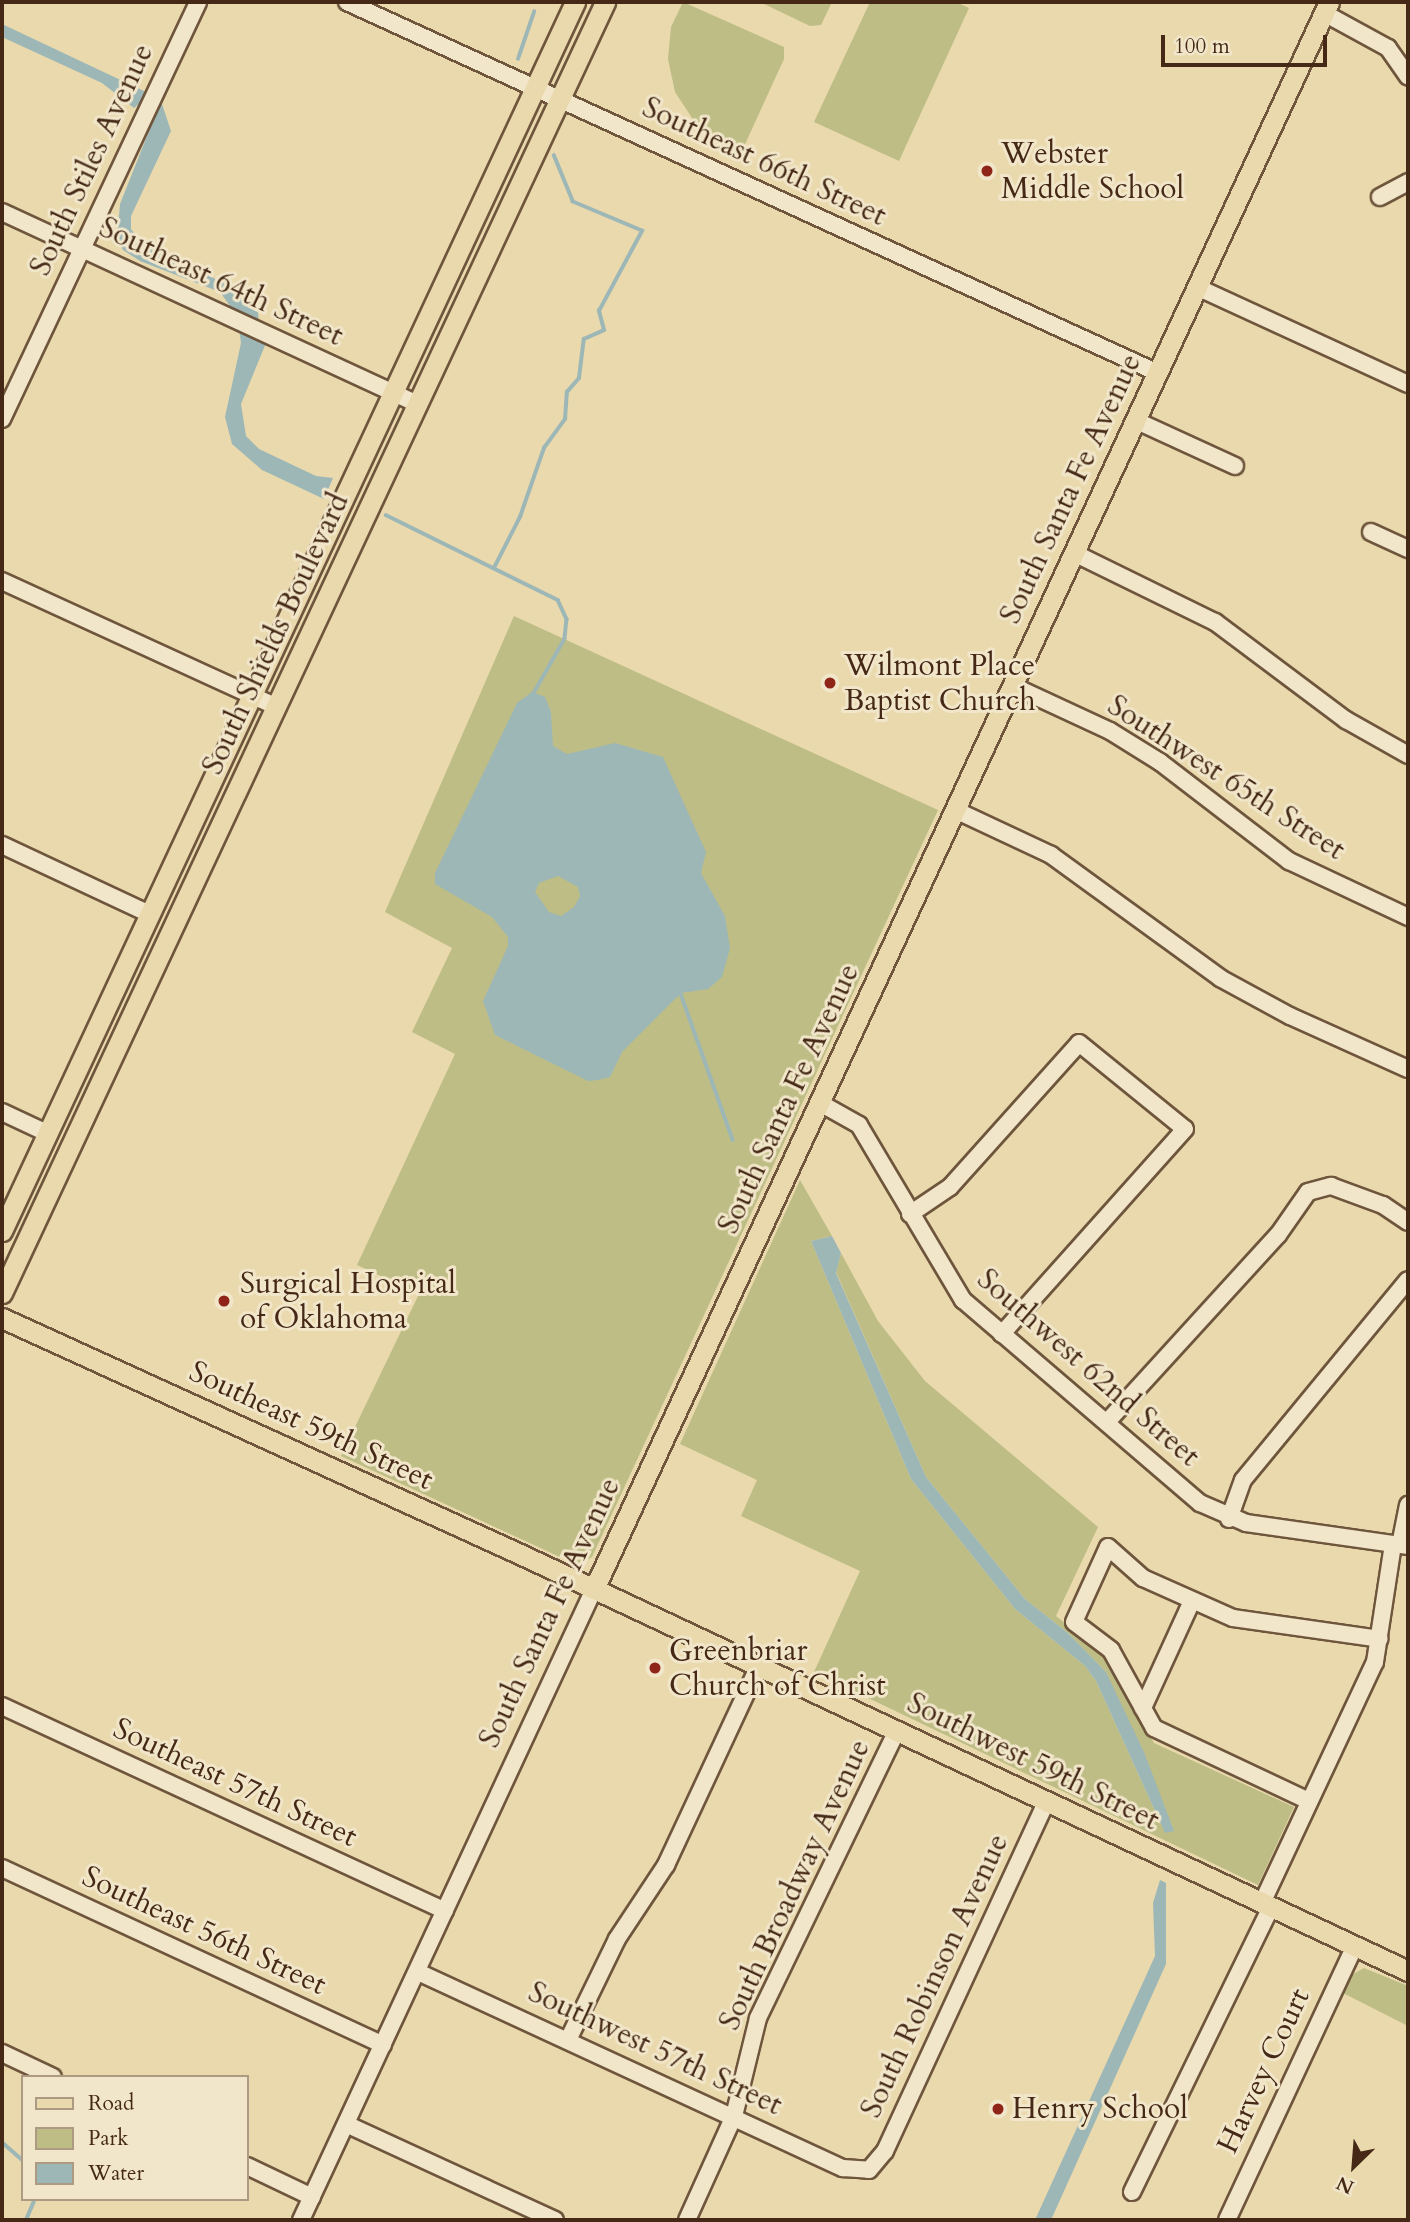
<!DOCTYPE html>
<html>
<head>
<meta charset="utf-8">
<style>
	body { margin:0 }
	#map { position:relative; width:1410px; height:2222px; overflow:hidden; background:#e9d9ad; font-family:Cardo,serif }
	div>[style] { position:absolute }
	.green>* { inset:0; background:#bebd85 }
	.water>* { inset:0; background:#9db7b7 }
	.stream>* { height:3.5px; margin:-1.75px; padding:0 1.75px; transform-origin:1.75px; border-radius:1.75px; background:#9db7b7 }
	.roads { filter:drop-shadow(2px 0 #6e553c) drop-shadow(-2px 0 #6e553c) drop-shadow(0 2px #6e553c) drop-shadow(0 -2px #6e553c) }
	.minor>* { height:16px; margin:-8px; padding:0 8px; transform-origin:8px; border-radius:8px; background:#f1e6ca }
	.major>* { height:19px; margin:-9.5px; padding:0 9.5px; transform-origin:9.5px; border-radius:9.5px; background:#e9d9ad }
	.dots>* { width:19px; height:19px; translate:-50% -50%; box-sizing:border-box; border:4px solid #f1e6ca; border-radius:50% }
	span { translate:-50% -50%; white-space:nowrap; text-align:center; line-height:1.15; -webkit-text-stroke:6px #f1e6ca; paint-order:stroke }
	.poi-label { font-size:30px; color:#452916 }
	.left { translate:0 -50%; text-align:left }
	.street-label { font-size:30px; color:#452916 }
	.frame { position:absolute; inset:0; border:4px solid #452916; pointer-events:none }
	.legend { position:absolute; left:21px; top:2075px; width:228px; height:126px; box-sizing:border-box; background:#f1e6ca; border:2px solid #ac9a82; margin:0; padding:9px 12px; list-style:none; font-size:21px; color:#452916 }
	.legend li { display:flex; align-items:center; gap:14px; height:35px }
	.legend b { width:35px; border:2px solid #ac9a82 }
	.north { position:absolute; left:1319px; top:2131px; width:70px; height:70px; -webkit-text-stroke:5px #f1e6ca; paint-order:stroke; rotate:205deg; font-size:19px; font-weight:700; line-height:28px; text-align:center; color:#452916 }
	.north::after { content:''; display:block; margin:auto; width:24px; height:32px; background:#452916; clip-path:polygon(50% 0,100% 100%,50% 72%,0 100%) }
	.scale { position:absolute; left:1161px; top:35px; width:166px; height:32px; box-sizing:border-box; border:4px solid #452916; border-top:0; padding-left:9px; font-size:21px; line-height:24px; white-space:nowrap; color:#452916; -webkit-text-stroke:5px #f1e6ca; paint-order:stroke }
</style>
</head>
<body>
<div id="map">
	<div class="green">
		<i style="clip-path:polygon(683px 2px,784px 47px,784px 59px,741px 153px,698px 127px,675px 92px,668px 59px,671px 27px)"></i>
		<i style="clip-path:polygon(760px 2px,832px 2px,821px 25px,810px 26px)"></i>
		<i style="clip-path:polygon(870px 2px,956px 2px,969px 8px,899px 161px,814px 122px)"></i>
		<i style="clip-path:polygon(514px 616px,938px 810px,592px 1557px,582px 1563px,573px 1563px,341px 1456px,419px 1294px,357px 1265px,455px 1054px,412px 1032px,452px 948px,385px 912px)"></i>
		<i style="clip-path:polygon(800px 1180px,832px 1236px,811px 1241px,911px 1479px,1015px 1609px,1085px 1666px,1096px 1681px,1165px 1833px,1106px 1672px,1068px 1633px,1025px 1599px,926px 1477px,836px 1272px,841px 1253px,878px 1321px,925px 1381px,1098px 1527px,1056px 1616px,1103px 1653px,1154px 1743px,1294px 1807px,1258px 1885px,814px 1672px,860px 1571px,741px 1516px,757px 1480px,680px 1444px)"></i>
		<i style="clip-path:polygon(1364px 1968px,1408px 1986px,1408px 2026px,1343px 1993px,1348px 1977px)"></i>
	</div>
	<div class="water">
		<i style="clip-path:polygon(2px 24px,146px 92px,140px 103px,134px 108px,102px 83px,2px 37px)"></i>
		<i style="clip-path:polygon(161px 101px,171px 131px,131px 216px,131px 229px,142px 244px,243px 292px,258px 312px,259px 324px,235px 313px,220px 292px,140px 261px,123px 250px,117px 239px,120px 204px)"></i>
		<i style="clip-path:polygon(239px 329px,266px 343px,241px 404px,246px 436px,259px 449px,316px 476px,333px 478px,324px 499px,262px 470px,232px 444px,225px 417px,241px 343px)"></i>
		<i style="clip-path:polygon(evenodd,532px 692px,545px 697px,551px 712px,553px 746px,567px 754px,615px 743px,663px 757px,706px 852px,701px 873px,725px 916px,730px 948px,722px 977px,708px 989px,681px 993px,622px 1052px,610px 1077px,598px 1080px,588px 1081px,495px 1035px,483px 1001px,508px 946px,508px 937px,492px 917px,435px 884px,435px 873px,517px 703px,532px 692px,558px 876px,578px 887px,580px 896px,574px 907px,561px 916px,549px 912px,535px 892px,539px 883px,558px 876px)"></i>
		<i style="clip-path:polygon(832px 1236px,841px 1253px,836px 1273px,926px 1477px,1025px 1599px,1068px 1633px,1106px 1672px,1144px 1752px,1174px 1831px,1165px 1833px,1096px 1681px,1085px 1666px,1015px 1609px,911px 1479px,811px 1241px)"></i>
		<i style="clip-path:polygon(1160px 1880px,1166px 1883px,1166px 1964px,1051px 2220px,1035px 2220px,1155px 1956px,1153px 1903px)"></i>
	</div>
	<div class="stream">
		<i style="left:518px;top:59px;width:50px;rotate:-71.2deg"></i>
		<i style="left:386px;top:515px;width:192px;rotate:26.3deg"></i>
		<i style="left:558px;top:600px;width:21px;rotate:65deg"></i>
		<i style="left:567px;top:619px;width:20px;rotate:96deg"></i>
		<i style="left:565px;top:639px;width:67px;rotate:119.6deg"></i>
		<i style="left:495px;top:566px;width:55px;rotate:-63deg"></i>
		<i style="left:520px;top:517px;width:73px;rotate:-70.8deg"></i>
		<i style="left:544px;top:448px;width:36px;rotate:-54deg"></i>
		<i style="left:565px;top:419px;width:27px;rotate:-86deg"></i>
		<i style="left:567px;top:392px;width:18px;rotate:-49deg"></i>
		<i style="left:579px;top:378px;width:39px;rotate:-83deg"></i>
		<i style="left:584px;top:339px;width:22px;rotate:-24deg"></i>
		<i style="left:604px;top:330px;width:20px;rotate:-105deg"></i>
		<i style="left:599px;top:311px;width:91px;rotate:-61.7deg"></i>
		<i style="left:642px;top:231px;width:75px;rotate:-157.2deg"></i>
		<i style="left:573px;top:202px;width:50px;rotate:-112.4deg"></i>
		<i style="left:680px;top:991px;width:158px;rotate:70.4deg"></i>
		<i style="left:2px;top:2142px;width:28px;rotate:41deg"></i>
		<i style="left:26px;top:2220px;width:23px;rotate:-67deg"></i>
	</div>
	<div class="roads">
		<div class="minor">
			<i style="left:347px;top:2px;width:892px;rotate:24.58deg"></i>
			<i style="left:1324px;top:13px;width:73px;rotate:28.7deg"></i>
			<i style="left:1388px;top:48px;width:35px;rotate:55deg"></i>
			<i style="left:1380px;top:197px;width:32px;rotate:-28deg"></i>
			<i style="left:2px;top:212px;width:456px;rotate:24.8deg"></i>
			<i style="left:1197px;top:287px;width:232px;rotate:24.7deg"></i>
			<i style="left:2px;top:419px;width:461px;rotate:-64.8deg"></i>
			<i style="left:1135px;top:420px;width:110px;rotate:24.7deg"></i>
			<i style="left:1371px;top:532px;width:41px;rotate:24.7deg"></i>
			<i style="left:1074px;top:553px;width:157px;rotate:26.1deg"></i>
			<i style="left:1215px;top:622px;width:164px;rotate:36.8deg"></i>
			<i style="left:1346px;top:720px;width:71px;rotate:29.4deg"></i>
			<i style="left:2px;top:581px;width:300px;rotate:24.6deg"></i>
			<i style="left:1013px;top:686px;width:107px;rotate:24.9deg"></i>
			<i style="left:1110px;top:731px;width:59px;rotate:31.8deg"></i>
			<i style="left:1160px;top:762px;width:163px;rotate:37.5deg"></i>
			<i style="left:1289px;top:861px;width:132px;rotate:25.2deg"></i>
			<i style="left:955px;top:810px;width:106px;rotate:25.1deg"></i>
			<i style="left:1051px;top:855px;width:209px;rotate:36deg"></i>
			<i style="left:1220px;top:978px;width:80px;rotate:28.5deg"></i>
			<i style="left:1290px;top:1016px;width:129px;rotate:24.2deg"></i>
			<i style="left:2px;top:845px;width:162px;rotate:25.1deg"></i>
			<i style="left:820px;top:1103px;width:45px;rotate:29.4deg"></i>
			<i style="left:859px;top:1125px;width:204px;rotate:59.3deg"></i>
			<i style="left:963px;top:1300px;width:312px;rotate:40.6deg"></i>
			<i style="left:1200px;top:1503px;width:50px;rotate:23.5deg"></i>
			<i style="left:1246px;top:1523px;width:164px;rotate:8.1deg"></i>
			<i style="left:2px;top:1112px;width:50px;rotate:25deg"></i>
			<i style="left:910px;top:1214px;width:48px;rotate:-34deg"></i>
			<i style="left:950px;top:1187px;width:193px;rotate:-48.1deg"></i>
			<i style="left:1079px;top:1043px;width:136px;rotate:39.1deg"></i>
			<i style="left:1185px;top:1129px;width:275px;rotate:131.8deg"></i>
			<i style="left:1107px;top:1422px;width:253px;rotate:-47.6deg"></i>
			<i style="left:1278px;top:1235px;width:52px;rotate:-55.1deg"></i>
			<i style="left:1308px;top:1192px;width:24px;rotate:-15deg"></i>
			<i style="left:1331px;top:1186px;width:55px;rotate:20.1deg"></i>
			<i style="left:1383px;top:1205px;width:30px;rotate:34deg"></i>
			<i style="left:1229px;top:1519px;width:41px;rotate:-70.3deg"></i>
			<i style="left:1243px;top:1480px;width:259px;rotate:-50.5deg"></i>
			<i style="left:1400px;top:1545px;width:41px;rotate:-78.7deg"></i>
			<i style="left:2px;top:1706px;width:488px;rotate:24.8deg"></i>
			<i style="left:1143px;top:1708px;width:118px;rotate:-65.4deg"></i>
			<i style="left:1309px;top:1801px;width:171px;rotate:-154.8deg"></i>
			<i style="left:1154px;top:1728px;width:89px;rotate:-118.9deg"></i>
			<i style="left:1111px;top:1650px;width:46px;rotate:-142.9deg"></i>
			<i style="left:1074px;top:1622px;width:82px;rotate:-65.6deg"></i>
			<i style="left:1108px;top:1547px;width:47px;rotate:41.5deg"></i>
			<i style="left:1143px;top:1578px;width:98px;rotate:24deg"></i>
			<i style="left:1233px;top:1618px;width:148px;rotate:8.1deg"></i>
			<i style="left:2px;top:1868px;width:420px;rotate:24.9deg"></i>
			<i style="left:1262px;top:1903px;width:266px;rotate:-64.9deg"></i>
			<i style="left:1375px;top:1662px;width:119px;rotate:-81.3deg"></i>
			<i style="left:418px;top:1972px;width:468px;rotate:24.8deg"></i>
			<i style="left:843px;top:2168px;width:26px;rotate:4deg"></i>
			<i style="left:869px;top:2170px;width:25px;rotate:-50deg"></i>
			<i style="left:885px;top:2151px;width:384px;rotate:-65.2deg"></i>
			<i style="left:568px;top:2040px;width:112px;rotate:-64.1deg"></i>
			<i style="left:617px;top:1939px;width:89px;rotate:-56.5deg"></i>
			<i style="left:666px;top:1865px;width:220px;rotate:-65deg"></i>
			<i style="left:2px;top:2053px;width:56px;rotate:25.2deg"></i>
			<i style="left:346px;top:2124px;width:230px;rotate:24.7deg"></i>
			<i style="left:247px;top:2166px;width:72px;rotate:25.5deg"></i>
			<i style="left:1132px;top:2192px;width:317px;rotate:-64deg"></i>
			<i style="left:301px;top:2220px;width:696px;rotate:-65.09deg"></i>
			<i style="left:687px;top:2220px;width:114px;rotate:-65.7deg"></i>
			<i style="left:734px;top:2116px;width:101px;rotate:-76.2deg"></i>
			<i style="left:758px;top:2018px;width:320px;rotate:-64.2deg"></i>
			<i style="left:1227px;top:2220px;width:302px;rotate:-65deg"></i>
		</div>
		<div class="major">
			<i style="left:2px;top:1231px;width:1356px;rotate:-65deg"></i>
			<i style="left:2px;top:1293px;width:1425px;rotate:-64.96deg"></i>
			<i style="left:2px;top:1318px;width:571px;rotate:24.5deg"></i>
			<i style="left:522px;top:1555px;width:979px;rotate:25.15deg"></i>
			<i style="left:594px;top:1589px;width:1749px;rotate:-65.15deg"></i>
		</div>
	</div>
	<div class="dots">
		<i style="left:987px;top:171px;background:#8f2418"></i>
		<i style="left:830px;top:683px;background:#8f2418"></i>
		<i style="left:224px;top:1301px;background:#8f2418"></i>
		<i style="left:655px;top:1668px;background:#8f2418"></i>
		<i style="left:998px;top:2109px;background:#8f2418"></i>
	</div>
	<div class="poi-label">
		<span class="left" style="left:1001px;top:171px">Webster<br>Middle School</span>
		<span class="left" style="left:844px;top:683px">Wilmont Place<br>Baptist Church</span>
		<span class="left" style="left:240px;top:1301px">Surgical Hospital<br>of Oklahoma</span>
		<span class="left" style="left:669px;top:1668px">Greenbriar<br>Church of Christ</span>
		<span class="left" style="left:1012px;top:2109px">Henry School</span>
	</div>
	<div class="street-label">
		<span style="left:92px;top:160px;rotate:-65deg">South Stiles Avenue</span>
		<span style="left:764px;top:162px;rotate:25deg">Southeast 66th Street</span>
		<span style="left:221px;top:282px;rotate:25deg">Southeast 64th Street</span>
		<span style="left:1071px;top:489px;rotate:-65deg">South Santa Fe Avenue</span>
		<span style="left:276px;top:634px;rotate:-65deg">South Shields Boulevard</span>
		<span style="left:1226px;top:778px;rotate:33deg">Southwest 65th Street</span>
		<span style="left:789px;top:1099px;rotate:-65deg">South Santa Fe Avenue</span>
		<span style="left:1088px;top:1368px;rotate:41deg">Southwest 62nd Street</span>
		<span style="left:311px;top:1426px;rotate:25deg">Southeast 59th Street</span>
		<span style="left:550px;top:1613px;rotate:-65deg">South Santa Fe Avenue</span>
		<span style="left:1033px;top:1762px;rotate:26deg">Southwest 59th Street</span>
		<span style="left:235px;top:1783px;rotate:25deg">Southeast 57th Street</span>
		<span style="left:795px;top:1885px;rotate:-65deg">South Broadway Avenue</span>
		<span style="left:204px;top:1931px;rotate:25deg">Southeast 56th Street</span>
		<span style="left:935px;top:1976px;rotate:-65deg">South Robinson Avenue</span>
		<span style="left:655px;top:2049px;rotate:25deg">Southwest 57th Street</span>
		<span style="left:1264px;top:2071px;rotate:-65deg">Harvey Court</span>
	</div>
	<div class="frame"></div>
	<ul class="legend">
	<li><b style="height:9px;background:#e9d9ad"></b>Road</li>
	<li><b style="height:19px;background:#bebd85"></b>Park</li>
	<li><b style="height:19px;background:#9db7b7"></b>Water</li>
	</ul>
	<div class="north">N</div>
	<div class="scale">100 m</div>
</div>
</body>
</html>
